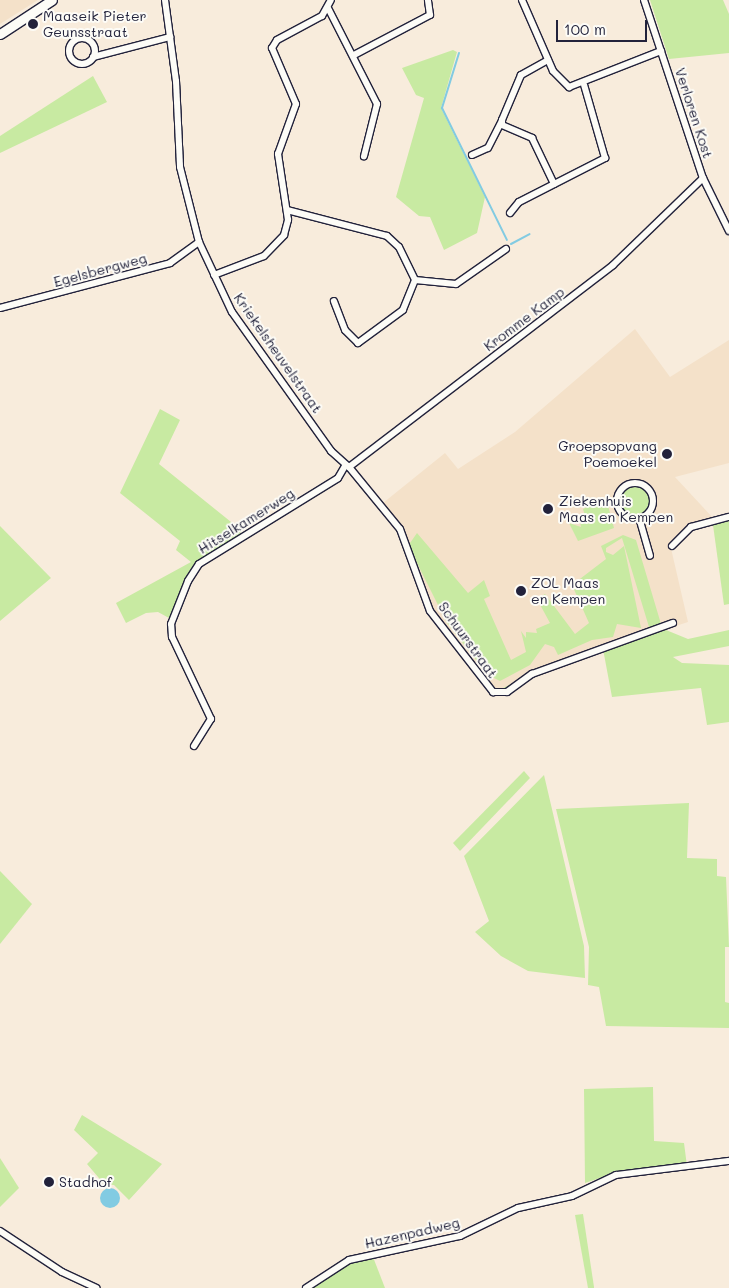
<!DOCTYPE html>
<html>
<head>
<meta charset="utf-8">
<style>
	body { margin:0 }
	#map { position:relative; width:729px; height:1288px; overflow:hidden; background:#f8ecdc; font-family:Mali,sans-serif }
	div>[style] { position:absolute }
	.built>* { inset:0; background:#f4e1c9 }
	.green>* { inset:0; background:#c8eaa2 }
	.round { border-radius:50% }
	.water>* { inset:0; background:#82cbe2 }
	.stream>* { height:2px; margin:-1px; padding:0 1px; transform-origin:1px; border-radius:1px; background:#82cbe2 }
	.roads { filter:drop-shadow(1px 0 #22223b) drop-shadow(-1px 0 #22223b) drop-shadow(0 1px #22223b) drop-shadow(0 -1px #22223b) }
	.street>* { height:6px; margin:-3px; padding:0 3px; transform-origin:3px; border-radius:3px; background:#fdfcf7 }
	.street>.ring { margin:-3px; padding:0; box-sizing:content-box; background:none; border:6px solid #fdfcf7; border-radius:50% }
	.secondary>* { height:9px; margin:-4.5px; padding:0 4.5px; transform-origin:4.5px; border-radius:4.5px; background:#fdfcf7 }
	.dots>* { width:14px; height:14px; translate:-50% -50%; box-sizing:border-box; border:2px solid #fdfcf7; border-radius:50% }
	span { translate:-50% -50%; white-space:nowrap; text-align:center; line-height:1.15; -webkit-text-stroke:4px #fdfcf7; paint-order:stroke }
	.poi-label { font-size:14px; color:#22223b }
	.left { translate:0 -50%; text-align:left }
	.right { translate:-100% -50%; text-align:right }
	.street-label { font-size:14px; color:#22223b }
	.scale { position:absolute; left:556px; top:20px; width:91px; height:22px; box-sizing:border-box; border:2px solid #22223b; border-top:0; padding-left:6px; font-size:15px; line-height:18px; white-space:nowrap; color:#22223b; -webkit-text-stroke:4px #fdfcf7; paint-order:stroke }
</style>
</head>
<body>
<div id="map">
	<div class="built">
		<i style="clip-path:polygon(0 0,38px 0,0 24px)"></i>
		<i style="clip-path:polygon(635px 329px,670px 377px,729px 340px,729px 463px,675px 477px,714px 519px,685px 528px,670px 544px,688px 622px,530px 674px,506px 691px,494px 691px,431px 607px,412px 548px,383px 503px,445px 453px,458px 469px,515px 432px)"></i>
	</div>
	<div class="green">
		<i style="clip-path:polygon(650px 0,723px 0,729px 14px,729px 53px,669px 59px)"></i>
		<i style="clip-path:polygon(453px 50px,457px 52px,441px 108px,485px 197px,477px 233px,444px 250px,430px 217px,419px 216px,396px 197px,424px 98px,416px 95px,402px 68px)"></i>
		<i style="clip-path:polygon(93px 76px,107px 102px,0 153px,0 136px)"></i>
		<i style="clip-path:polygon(160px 409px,180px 420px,159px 464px,241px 530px,240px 536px,191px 569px,169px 618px,158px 612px,146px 613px,126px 623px,116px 603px,191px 562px,176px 550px,180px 541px,120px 493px)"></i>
		<i class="round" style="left:620px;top:487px;width:30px;height:30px"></i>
		<i style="clip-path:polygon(606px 498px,614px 528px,578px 541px,569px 523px,581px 527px,580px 522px,586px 519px,583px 509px)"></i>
		<i style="clip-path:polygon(729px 521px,729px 604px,724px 605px,713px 525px)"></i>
		<i style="clip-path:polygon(0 526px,51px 578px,0 621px)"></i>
		<i style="clip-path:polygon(evenodd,417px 533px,468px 593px,484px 580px,490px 596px,484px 599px,511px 660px,526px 652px,521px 631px,526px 638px,526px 632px,537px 633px,536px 629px,550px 623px,537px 599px,545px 594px,575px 634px,589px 623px,572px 585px,606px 559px,601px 546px,623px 535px,636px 540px,661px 624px,641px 637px,531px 673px,507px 691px,496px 692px,462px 654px,423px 596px,408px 546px,417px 533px,622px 538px,649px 627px,646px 631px,556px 661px,499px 690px,489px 685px,435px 614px,410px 549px,447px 623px,488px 675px,500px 681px,530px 665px,545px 644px,554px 647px,558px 655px,592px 640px,613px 637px,617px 624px,641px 628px,624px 546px,613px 555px,606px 552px,606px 548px,622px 538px)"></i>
		<i style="clip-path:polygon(666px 630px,688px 639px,729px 630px,729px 646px,673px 657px,682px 663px,729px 665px,729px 722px,707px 725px,701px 688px,612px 697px,603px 649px)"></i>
		<i style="clip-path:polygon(524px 771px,530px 778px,460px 851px,453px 843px)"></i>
		<i style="clip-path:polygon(544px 775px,584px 946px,585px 978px,528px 971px,501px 956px,475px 932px,489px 921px,464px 856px)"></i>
		<i style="clip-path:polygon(689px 803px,687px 858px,717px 859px,717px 876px,726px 877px,729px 947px,725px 947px,725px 1002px,729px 1003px,729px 1028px,606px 1026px,599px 987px,588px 985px,589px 947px,556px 809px)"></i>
		<i style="clip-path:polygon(0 871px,32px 904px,0 944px)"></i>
		<i style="clip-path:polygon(653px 1087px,654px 1141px,684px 1143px,687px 1166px,609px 1175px,585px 1183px,584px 1089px)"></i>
		<i style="clip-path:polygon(82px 1115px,162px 1164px,129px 1200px,114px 1185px,104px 1184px,87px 1164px,98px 1153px,74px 1130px)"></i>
		<i style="clip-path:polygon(0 1158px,19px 1188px,0 1207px)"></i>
		<i style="clip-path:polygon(583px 1214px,594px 1287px,594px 1288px,588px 1288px,575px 1215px)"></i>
		<i style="clip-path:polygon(373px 1257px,385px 1288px,307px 1288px,349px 1260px)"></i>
	</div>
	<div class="water">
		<i class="round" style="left:100px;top:1188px;width:20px;height:20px"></i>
	</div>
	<div class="stream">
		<i style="left:459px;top:53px;width:58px;rotate:107.2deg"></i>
		<i style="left:442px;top:108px;width:147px;rotate:63.8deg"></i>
		<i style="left:511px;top:244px;width:21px;rotate:-28deg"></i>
	</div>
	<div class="roads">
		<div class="street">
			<i style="left:165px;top:0;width:82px;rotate:82.3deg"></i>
			<i style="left:176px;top:81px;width:86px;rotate:87.3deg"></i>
			<i style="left:180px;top:167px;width:77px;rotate:75.8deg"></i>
			<i style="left:199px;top:242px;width:77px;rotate:64.8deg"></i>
			<i style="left:232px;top:312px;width:171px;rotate:54.5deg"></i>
			<i style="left:331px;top:451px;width:24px;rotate:42deg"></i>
			<i style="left:522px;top:0;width:77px;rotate:66.4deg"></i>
			<i style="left:553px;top:71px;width:23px;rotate:45deg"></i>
			<i style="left:569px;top:87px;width:99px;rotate:-21.4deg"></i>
			<i style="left:644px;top:0;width:188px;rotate:71.7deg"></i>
			<i style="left:703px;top:178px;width:59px;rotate:63.9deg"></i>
			<i style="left:328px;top:8px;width:108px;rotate:63deg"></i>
			<i style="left:377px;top:104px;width:54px;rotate:104deg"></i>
			<i class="ring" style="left:69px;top:38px;width:20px;height:20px"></i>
			<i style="left:354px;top:55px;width:86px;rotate:-27.8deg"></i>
			<i style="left:430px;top:15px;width:15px;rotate:-98deg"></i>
			<i style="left:93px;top:57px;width:80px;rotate:-14.6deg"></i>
			<i style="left:548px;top:60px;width:31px;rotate:151deg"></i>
			<i style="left:521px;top:75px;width:49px;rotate:112.9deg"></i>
			<i style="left:502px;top:120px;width:5px;rotate:90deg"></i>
			<i style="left:502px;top:125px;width:33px;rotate:23deg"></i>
			<i style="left:532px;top:138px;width:51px;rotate:64.4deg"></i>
			<i style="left:472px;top:155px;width:17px;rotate:-24deg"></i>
			<i style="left:488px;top:148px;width:31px;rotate:-63deg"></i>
			<i style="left:287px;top:210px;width:103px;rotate:14.6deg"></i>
			<i style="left:387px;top:236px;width:16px;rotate:43deg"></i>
			<i style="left:399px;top:247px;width:37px;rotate:64deg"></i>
			<i style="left:415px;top:280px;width:32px;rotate:112deg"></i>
			<i style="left:403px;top:310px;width:56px;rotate:143.7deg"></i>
			<i style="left:358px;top:343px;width:18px;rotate:-135deg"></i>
			<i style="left:345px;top:330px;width:31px;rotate:-111deg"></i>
			<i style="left:510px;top:213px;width:14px;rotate:-51deg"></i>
			<i style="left:519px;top:202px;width:97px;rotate:-27.1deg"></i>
			<i style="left:605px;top:158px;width:76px;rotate:-106deg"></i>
			<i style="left:214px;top:275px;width:53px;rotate:-20.8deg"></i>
			<i style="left:264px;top:256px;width:29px;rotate:-46deg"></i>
			<i style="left:284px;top:235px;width:16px;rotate:-75deg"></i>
			<i style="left:288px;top:220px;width:67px;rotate:-98.6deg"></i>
			<i style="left:278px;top:154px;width:53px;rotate:-70.2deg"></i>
			<i style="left:296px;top:104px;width:61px;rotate:-113.2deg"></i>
			<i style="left:272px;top:48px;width:9px;rotate:-58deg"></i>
			<i style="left:277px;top:40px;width:51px;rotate:-28.1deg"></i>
			<i style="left:322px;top:16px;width:18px;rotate:-61deg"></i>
			<i style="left:415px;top:280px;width:41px;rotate:5.6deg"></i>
			<i style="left:456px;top:284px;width:61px;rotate:-35deg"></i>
			<i style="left:0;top:308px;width:176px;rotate:-14.8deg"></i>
			<i style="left:170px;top:263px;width:36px;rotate:-36deg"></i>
			<i style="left:349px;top:467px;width:80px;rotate:50.6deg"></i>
			<i style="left:400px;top:529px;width:87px;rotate:69.9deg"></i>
			<i style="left:430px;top:611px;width:103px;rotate:52.1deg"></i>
			<i style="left:493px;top:692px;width:14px"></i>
			<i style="left:507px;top:692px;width:31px;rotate:-36deg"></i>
			<i style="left:532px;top:674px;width:150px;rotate:-19.9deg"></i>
			<i style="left:349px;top:467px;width:332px;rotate:-37.4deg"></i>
			<i style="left:613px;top:265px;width:125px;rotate:-44deg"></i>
			<i class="ring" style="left:617px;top:483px;width:30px;height:30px"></i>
			<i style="left:640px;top:521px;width:36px;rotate:74deg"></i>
			<i style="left:672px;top:546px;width:27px;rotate:-45deg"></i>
			<i style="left:691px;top:527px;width:39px;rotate:-15deg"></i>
			<i style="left:194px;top:746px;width:32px;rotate:-58deg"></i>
			<i style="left:211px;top:719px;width:91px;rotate:-115.4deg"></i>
			<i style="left:172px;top:637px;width:13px;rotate:-94deg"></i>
			<i style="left:171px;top:624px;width:46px;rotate:-68.4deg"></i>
			<i style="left:188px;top:581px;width:20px;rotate:-57deg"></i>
			<i style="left:199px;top:564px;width:163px;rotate:-31.7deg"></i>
			<i style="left:338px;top:478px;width:14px;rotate:-60deg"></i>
			<i style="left:0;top:1231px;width:74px;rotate:33.5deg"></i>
			<i style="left:62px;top:1272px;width:38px;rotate:25deg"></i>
			<i style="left:306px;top:1288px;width:51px;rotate:-33.1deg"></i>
			<i style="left:349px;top:1260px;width:114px;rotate:-12.2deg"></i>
			<i style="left:460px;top:1236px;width:64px;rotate:-25.8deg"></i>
			<i style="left:518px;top:1208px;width:55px;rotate:-12.5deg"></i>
			<i style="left:572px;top:1196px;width:49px;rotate:-25.5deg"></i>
			<i style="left:616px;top:1175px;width:114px;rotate:-7.1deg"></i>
		</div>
		<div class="secondary">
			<i style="left:0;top:34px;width:62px;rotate:-33.2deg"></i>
		</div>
	</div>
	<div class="dots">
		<i style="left:33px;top:24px;background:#22223b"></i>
		<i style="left:667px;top:454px;background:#22223b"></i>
		<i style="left:548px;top:509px;background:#22223b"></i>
		<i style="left:521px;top:591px;background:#22223b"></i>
		<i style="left:49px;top:1182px;background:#22223b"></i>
	</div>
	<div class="poi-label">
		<span class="left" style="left:43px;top:24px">Maaseik Pieter<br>Geunsstraat</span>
		<span class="right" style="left:657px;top:454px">Groepsopvang<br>Poemoekel</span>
		<span class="left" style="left:559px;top:509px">Ziekenhuis<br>Maas en Kempen</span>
		<span class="left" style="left:531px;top:591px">ZOL Maas<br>en Kempen</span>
		<span class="left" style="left:59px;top:1182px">Stadhof</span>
	</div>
	<div class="street-label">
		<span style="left:694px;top:113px;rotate:72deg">Verloren Kost</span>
		<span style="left:100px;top:270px;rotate:-15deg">Egelsbergweg</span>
		<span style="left:524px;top:319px;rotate:-37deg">Kromme Kamp</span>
		<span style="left:278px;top:353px;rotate:55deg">Kriekelsheuvelstraat</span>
		<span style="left:246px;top:521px;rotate:-32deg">Hitselkamerweg</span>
		<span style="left:468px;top:640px;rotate:54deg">Schuurstraat</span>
		<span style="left:412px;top:1233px;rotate:-13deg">Hazenpadweg</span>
	</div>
	<div class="scale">100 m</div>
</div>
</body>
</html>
